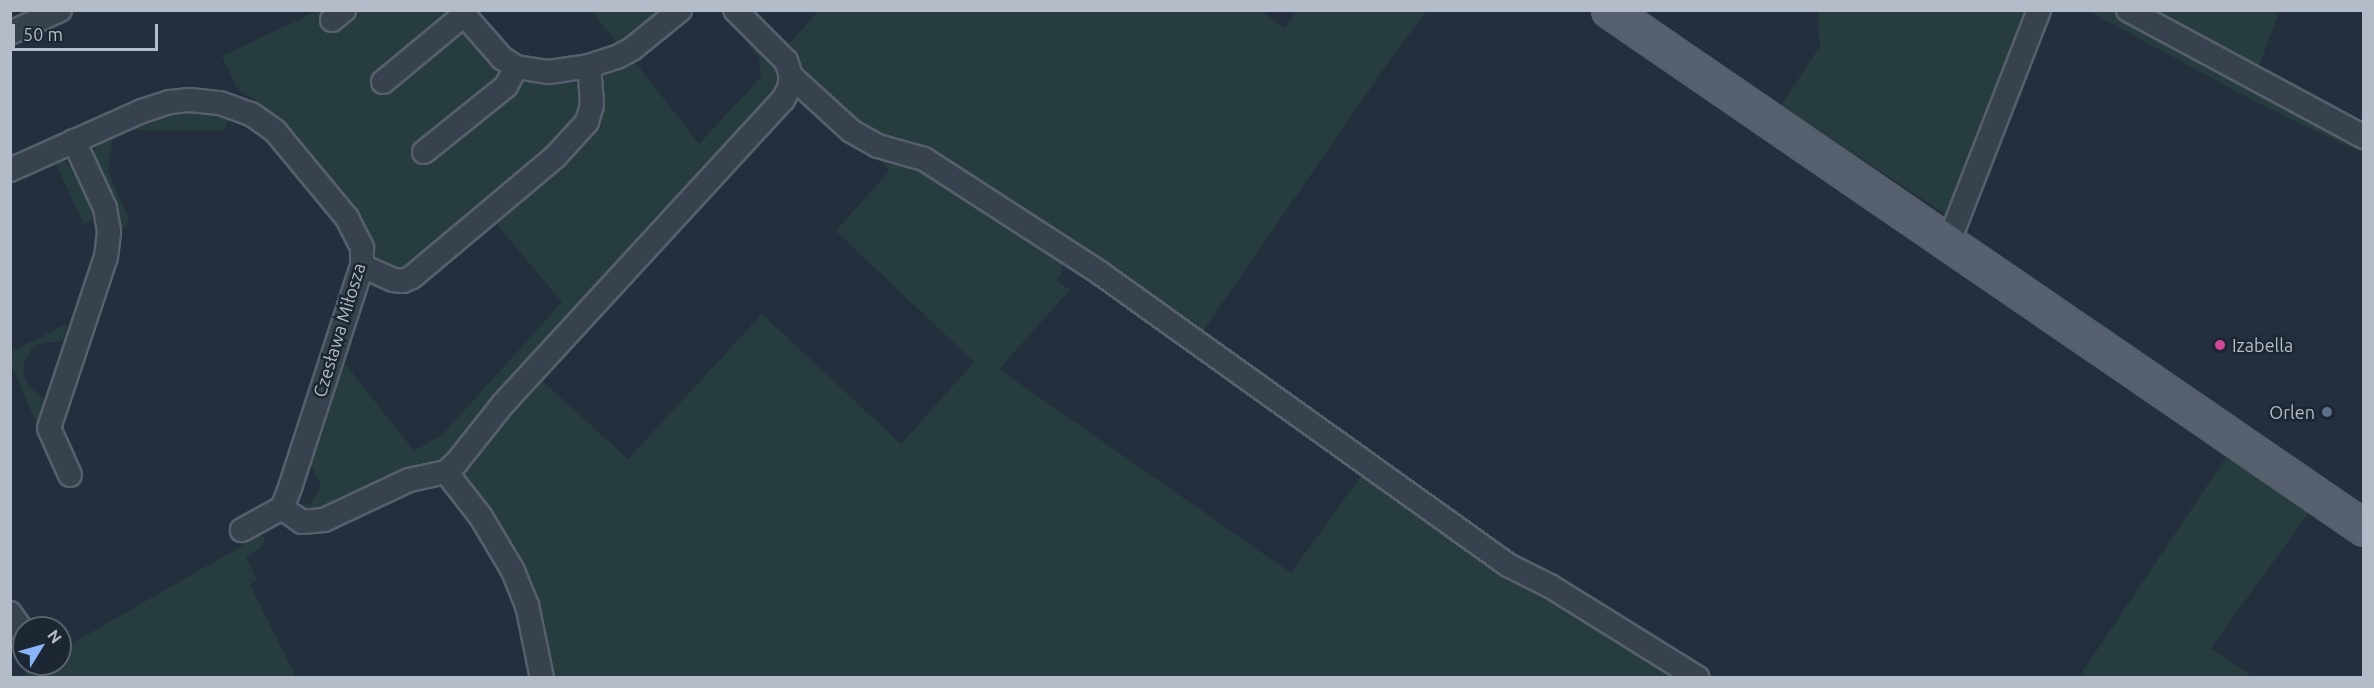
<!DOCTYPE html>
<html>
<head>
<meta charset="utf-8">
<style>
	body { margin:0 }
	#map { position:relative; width:2374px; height:688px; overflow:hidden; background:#242f3e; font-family:Ubuntu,sans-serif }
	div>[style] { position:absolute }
	.green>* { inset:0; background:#263c3f }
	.roads { filter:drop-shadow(2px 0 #565f6c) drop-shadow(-2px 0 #565f6c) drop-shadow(0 2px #565f6c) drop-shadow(0 -2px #565f6c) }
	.minor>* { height:22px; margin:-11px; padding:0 11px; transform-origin:11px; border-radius:11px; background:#38414e }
	.primary>* { height:33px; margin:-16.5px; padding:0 16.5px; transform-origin:16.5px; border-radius:16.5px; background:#56606e }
	.dots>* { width:16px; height:16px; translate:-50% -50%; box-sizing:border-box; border:3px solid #1d2633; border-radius:50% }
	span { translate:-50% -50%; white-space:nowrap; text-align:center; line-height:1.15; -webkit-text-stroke:5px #1d2633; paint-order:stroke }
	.street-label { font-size:18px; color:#b4bcc9 }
	.poi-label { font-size:18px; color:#b4bcc9 }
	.left { translate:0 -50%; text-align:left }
	.right { translate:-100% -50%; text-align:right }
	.frame { position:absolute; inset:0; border:12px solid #b4bcc9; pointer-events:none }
	.north { position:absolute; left:12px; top:616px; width:60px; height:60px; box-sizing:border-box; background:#1d2633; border:2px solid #59626f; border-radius:50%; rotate:53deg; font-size:16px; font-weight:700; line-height:24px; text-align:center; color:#b4bcc9 }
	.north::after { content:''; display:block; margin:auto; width:21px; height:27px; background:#8ab4f8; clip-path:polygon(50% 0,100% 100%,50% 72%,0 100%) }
	.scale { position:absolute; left:12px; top:24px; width:146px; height:27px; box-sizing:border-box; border:3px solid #b4bcc9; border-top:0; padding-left:8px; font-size:18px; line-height:21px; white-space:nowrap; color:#b4bcc9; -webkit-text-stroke:4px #1d2633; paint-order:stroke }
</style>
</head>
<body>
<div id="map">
	<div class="green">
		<i style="clip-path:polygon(1260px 10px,1284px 28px,1297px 11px,1427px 11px,1394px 54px,1203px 331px,1111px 269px,914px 148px,868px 129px,854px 119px,808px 74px,788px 45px,818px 11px)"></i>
		<i style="clip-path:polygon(317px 11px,448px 11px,494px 65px,569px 79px,576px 84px,585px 100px,573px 131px,408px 270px,400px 271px,377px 261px,260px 110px,262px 104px,238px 90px,222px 56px)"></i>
		<i style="clip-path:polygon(591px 11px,662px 11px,618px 44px)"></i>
		<i style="clip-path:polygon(1817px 11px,2030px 11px,1949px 214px,1945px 214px,1781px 105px,1820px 46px)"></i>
		<i style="clip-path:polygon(2089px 11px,2113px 11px,2197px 54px,2363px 154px,2250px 99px)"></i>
		<i style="clip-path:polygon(2146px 11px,2280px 11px,2257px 71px)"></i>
		<i style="clip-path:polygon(754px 43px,781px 71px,781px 87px,443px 465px,322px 512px,306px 514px,297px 505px,310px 504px,320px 489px,320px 483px,309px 462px,343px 361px,414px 451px,443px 434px,562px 302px,494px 221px,600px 89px,606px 74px,635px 62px,699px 144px,761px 77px,759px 58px,749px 47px)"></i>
		<i style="clip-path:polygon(189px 110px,232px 115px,223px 131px,133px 130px,133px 124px,167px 113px)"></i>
		<i style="clip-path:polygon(113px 136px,108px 171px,129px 220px,126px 228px,115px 224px,92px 161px,96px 158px,94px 153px,98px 143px)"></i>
		<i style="clip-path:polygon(863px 147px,922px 169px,1064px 262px,1061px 274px,1056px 280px,1070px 290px,999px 369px,1291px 573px,1363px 473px,1689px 677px,553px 677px,541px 639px,461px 472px,539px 378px,628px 459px,762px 314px,901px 444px,974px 362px,836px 231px,890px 170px)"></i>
		<i style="clip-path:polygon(64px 161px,73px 170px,92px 210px,92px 220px,84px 224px,55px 163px)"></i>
		<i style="clip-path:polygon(67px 324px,63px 341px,38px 344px,31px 349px,25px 361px,23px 371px,28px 385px,48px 402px,40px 432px,11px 364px,10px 352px)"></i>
		<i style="clip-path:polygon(2227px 456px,2309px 512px,2211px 648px,2253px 677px,2079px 677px)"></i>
		<i style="clip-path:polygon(260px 533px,265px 540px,261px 547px,246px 558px,257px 580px,250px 585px,296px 677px,27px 678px,22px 666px,26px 664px,60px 664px,60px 642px,64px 648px,240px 547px)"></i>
	</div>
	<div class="roads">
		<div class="minor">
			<i style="left:460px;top:10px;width:64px;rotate:48.8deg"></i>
			<i style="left:502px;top:58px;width:17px;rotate:33deg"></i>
			<i style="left:516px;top:67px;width:33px;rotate:9deg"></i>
			<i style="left:549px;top:72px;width:40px;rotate:-8.5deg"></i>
			<i style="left:589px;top:66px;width:29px;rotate:-18deg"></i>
			<i style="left:617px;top:57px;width:17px;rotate:-28deg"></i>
			<i style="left:632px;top:49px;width:62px;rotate:-39.1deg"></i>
			<i style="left:2128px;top:10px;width:268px;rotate:28.3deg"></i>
			<i style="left:332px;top:20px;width:16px;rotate:-40deg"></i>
			<i style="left:10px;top:33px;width:55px;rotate:-24.7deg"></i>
			<i style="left:791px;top:76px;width:81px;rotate:42.5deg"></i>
			<i style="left:851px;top:131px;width:31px;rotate:29deg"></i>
			<i style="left:878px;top:146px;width:48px;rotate:15.8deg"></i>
			<i style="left:924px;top:159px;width:210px;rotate:32.9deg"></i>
			<i style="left:1100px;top:273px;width:502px;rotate:35.59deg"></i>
			<i style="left:1508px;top:565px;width:47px;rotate:26.6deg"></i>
			<i style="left:1550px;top:586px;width:174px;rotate:31.9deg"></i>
			<i style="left:383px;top:82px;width:105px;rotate:-39.6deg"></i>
			<i style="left:424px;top:152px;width:105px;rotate:-38.8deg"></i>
			<i style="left:506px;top:86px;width:21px;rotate:-62deg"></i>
			<i style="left:10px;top:170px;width:145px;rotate:-24.1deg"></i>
			<i style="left:142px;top:111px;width:29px;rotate:-18deg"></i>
			<i style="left:170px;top:102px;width:20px;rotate:-6deg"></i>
			<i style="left:190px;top:100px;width:30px;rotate:6deg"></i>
			<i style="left:220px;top:103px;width:33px;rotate:20deg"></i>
			<i style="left:251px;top:114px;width:29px;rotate:35deg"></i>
			<i style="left:275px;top:131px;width:113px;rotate:50.4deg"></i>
			<i style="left:347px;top:218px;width:34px;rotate:63deg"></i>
			<i style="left:362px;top:248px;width:18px;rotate:90deg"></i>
			<i style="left:362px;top:266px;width:230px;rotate:108deg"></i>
			<i style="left:291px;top:485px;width:25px;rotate:111deg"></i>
			<i style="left:282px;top:508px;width:46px;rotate:151.2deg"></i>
			<i style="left:1949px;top:241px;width:248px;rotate:-68.7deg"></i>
			<i style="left:362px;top:266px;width:34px;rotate:24deg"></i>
			<i style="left:393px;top:280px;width:10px;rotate:6deg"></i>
			<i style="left:403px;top:281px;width:10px;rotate:-24deg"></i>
			<i style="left:412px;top:277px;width:187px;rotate:-40deg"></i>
			<i style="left:555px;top:157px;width:47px;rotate:-47.6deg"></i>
			<i style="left:587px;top:122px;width:18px;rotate:-74deg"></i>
			<i style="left:592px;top:105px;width:39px;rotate:-94deg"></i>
			<i style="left:446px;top:472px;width:57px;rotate:52.1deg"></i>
			<i style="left:481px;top:517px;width:63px;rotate:59.3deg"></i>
			<i style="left:513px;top:571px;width:37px;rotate:68deg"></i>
			<i style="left:527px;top:605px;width:75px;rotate:78.4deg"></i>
			<i style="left:70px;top:475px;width:51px;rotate:-114.1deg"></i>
			<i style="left:49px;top:428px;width:180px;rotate:-71.6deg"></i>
			<i style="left:106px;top:257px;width:26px;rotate:-83deg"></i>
			<i style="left:109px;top:231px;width:23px;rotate:-100deg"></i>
			<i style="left:105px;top:208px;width:74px;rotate:-114.8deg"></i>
			<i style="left:282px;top:508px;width:24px;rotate:35deg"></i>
			<i style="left:302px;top:522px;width:22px;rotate:-5deg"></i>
			<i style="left:324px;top:520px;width:94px;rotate:-25.2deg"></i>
			<i style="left:409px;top:480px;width:38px;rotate:-12deg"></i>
			<i style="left:446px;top:472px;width:15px;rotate:-42deg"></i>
			<i style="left:457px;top:462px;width:74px;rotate:-51.6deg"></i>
			<i style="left:503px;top:404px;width:413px;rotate:-47.4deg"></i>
			<i style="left:783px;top:100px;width:13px;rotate:-63deg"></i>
			<i style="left:789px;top:88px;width:12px;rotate:-81deg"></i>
			<i style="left:791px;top:76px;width:16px;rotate:-108deg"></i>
			<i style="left:786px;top:61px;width:72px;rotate:-135deg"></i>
			<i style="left:10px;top:613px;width:24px;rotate:55deg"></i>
		</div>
		<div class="primary">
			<i style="left:1609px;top:10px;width:916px;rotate:34.45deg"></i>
		</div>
	</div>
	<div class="dots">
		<i style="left:2220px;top:345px;background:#d1479c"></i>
		<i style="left:2327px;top:412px;background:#5c6f8a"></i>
	</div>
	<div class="street-label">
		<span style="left:339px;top:330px;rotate:-73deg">Czesława Miłosza</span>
	</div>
	<div class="poi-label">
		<span class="left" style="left:2232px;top:345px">Izabella</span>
		<span class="right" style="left:2315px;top:412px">Orlen</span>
	</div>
	<div class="frame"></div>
	<div class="north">N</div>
	<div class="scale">50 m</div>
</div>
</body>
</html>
